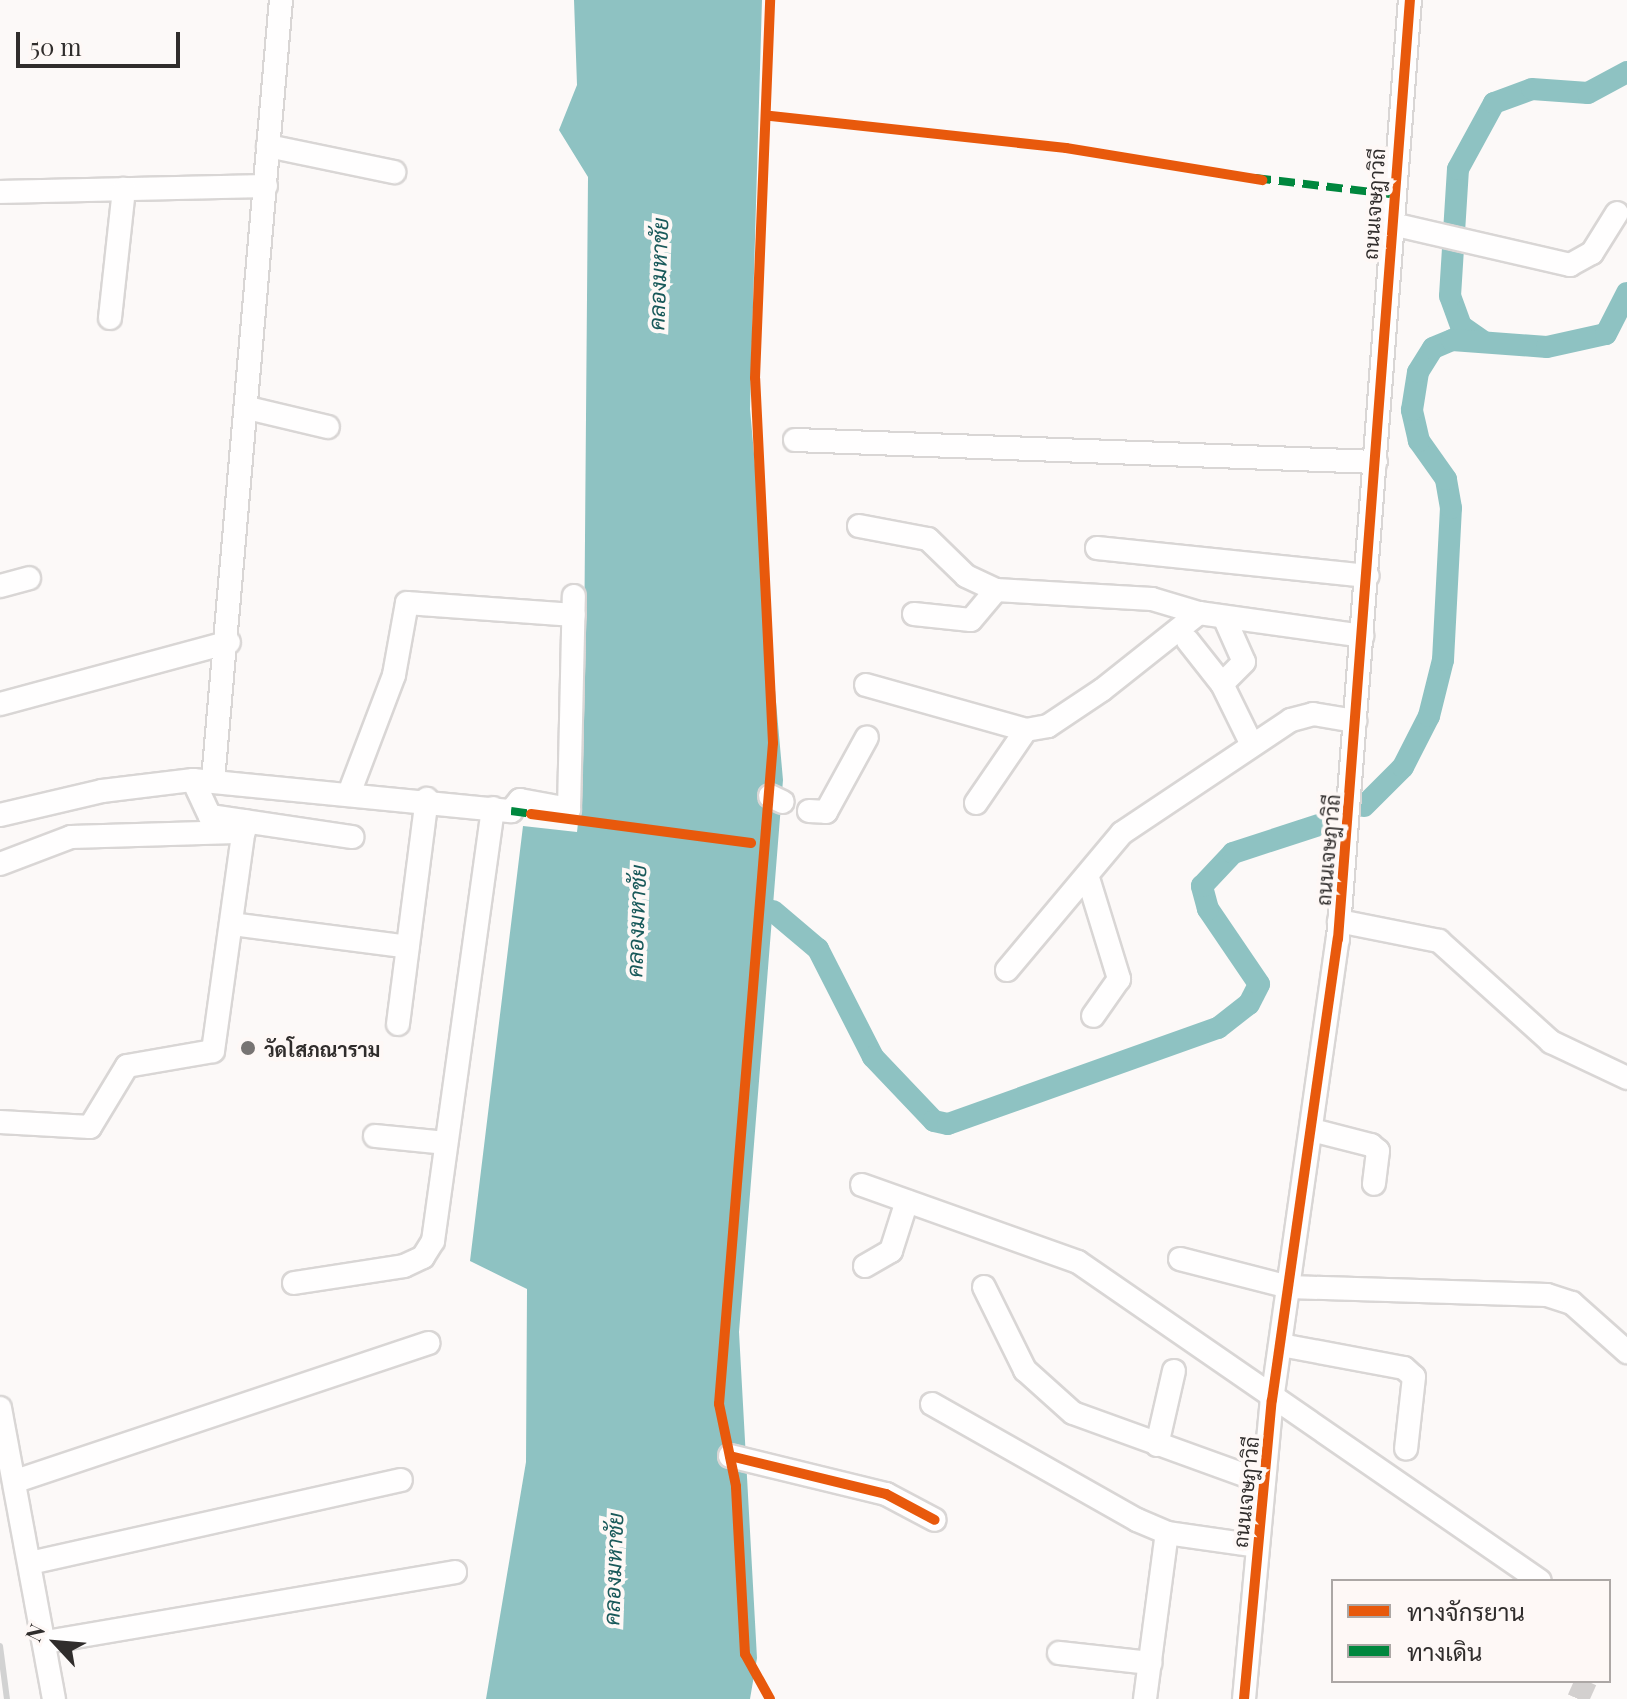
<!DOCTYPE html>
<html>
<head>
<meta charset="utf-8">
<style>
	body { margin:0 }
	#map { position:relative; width:1627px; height:1699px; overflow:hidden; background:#fcf9f8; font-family:"Playfair Display",Sarabun,serif }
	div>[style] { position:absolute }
	.water>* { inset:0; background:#8ec2c2 }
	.canal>* { height:22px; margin:-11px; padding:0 11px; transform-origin:11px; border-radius:11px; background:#8ec2c2 }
	.minor-tunnel>* { height:22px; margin-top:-11px; transform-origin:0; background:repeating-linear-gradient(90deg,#d3d0cf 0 22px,transparent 0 33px) }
	.roads { filter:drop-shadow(2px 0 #d9d6d5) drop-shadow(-2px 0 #d9d6d5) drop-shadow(0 2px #d9d6d5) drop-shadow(0 -2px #d9d6d5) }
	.minor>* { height:22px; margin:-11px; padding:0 11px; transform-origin:11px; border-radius:11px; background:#fffefe }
	.rail>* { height:6px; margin:-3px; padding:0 3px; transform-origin:3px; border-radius:3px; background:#d2d2d2 }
	.quiet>* { height:8px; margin-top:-4px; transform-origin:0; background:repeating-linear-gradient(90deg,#00873e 0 16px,transparent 0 24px) }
	.cycleway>* { height:10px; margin:-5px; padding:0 5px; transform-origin:5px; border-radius:5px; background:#e8590c }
	.dots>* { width:22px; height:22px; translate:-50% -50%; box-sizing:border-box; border:4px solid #fef8f6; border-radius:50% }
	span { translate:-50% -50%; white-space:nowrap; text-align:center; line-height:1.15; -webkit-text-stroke:8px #fef8f6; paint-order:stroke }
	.street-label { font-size:20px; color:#302d2c }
	.poi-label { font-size:20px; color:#302d2c; font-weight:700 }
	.left { translate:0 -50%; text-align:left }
	.water-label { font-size:22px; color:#19595a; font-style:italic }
	.legend { position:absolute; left:1331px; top:1579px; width:280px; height:104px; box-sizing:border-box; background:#fef8f6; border:2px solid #aca7a5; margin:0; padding:10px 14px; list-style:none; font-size:24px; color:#302d2c }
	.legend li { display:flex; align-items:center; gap:16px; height:40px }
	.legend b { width:40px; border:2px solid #aca7a5 }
	.north { position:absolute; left:16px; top:1603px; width:80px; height:80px; -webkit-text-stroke:6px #fef8f6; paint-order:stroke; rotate:296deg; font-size:22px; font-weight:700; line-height:32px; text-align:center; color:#302d2c }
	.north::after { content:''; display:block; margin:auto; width:28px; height:36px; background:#302d2c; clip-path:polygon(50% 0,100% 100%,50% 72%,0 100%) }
	.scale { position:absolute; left:16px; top:32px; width:164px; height:36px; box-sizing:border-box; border:4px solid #302d2c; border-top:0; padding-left:10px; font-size:24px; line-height:28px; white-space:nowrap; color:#302d2c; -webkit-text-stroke:6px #fef8f6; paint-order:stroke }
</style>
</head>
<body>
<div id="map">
	<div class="water">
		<i style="clip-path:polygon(574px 0,762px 0,750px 409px,783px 780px,739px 1332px,757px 1658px,750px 1699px,486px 1699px,526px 1462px,527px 1289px,470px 1261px,523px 826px,577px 832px,583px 778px,588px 177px,559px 130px,577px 85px)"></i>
	</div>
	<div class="canal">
		<i style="left:1484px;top:342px;width:28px;rotate:-145deg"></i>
		<i style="left:1461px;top:326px;width:32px;rotate:-110deg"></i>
		<i style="left:1450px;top:296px;width:127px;rotate:-86.4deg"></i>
		<i style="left:1458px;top:169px;width:75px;rotate:-61.4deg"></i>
		<i style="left:1494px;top:103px;width:40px;rotate:-20.2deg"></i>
		<i style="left:1532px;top:89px;width:56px;rotate:4.1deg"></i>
		<i style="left:1588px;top:93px;width:44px;rotate:-28.3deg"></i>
		<i style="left:1364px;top:806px;width:55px;rotate:-45deg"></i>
		<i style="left:1403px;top:767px;width:57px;rotate:-63deg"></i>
		<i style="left:1429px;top:716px;width:58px;rotate:-76deg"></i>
		<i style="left:1443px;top:660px;width:152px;rotate:-87deg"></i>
		<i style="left:1451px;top:508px;width:29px;rotate:-100deg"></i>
		<i style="left:1446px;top:479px;width:47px;rotate:-125.4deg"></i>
		<i style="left:1419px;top:441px;width:32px;rotate:-103deg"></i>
		<i style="left:1412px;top:410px;width:38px;rotate:-81deg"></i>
		<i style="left:1418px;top:372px;width:28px;rotate:-58deg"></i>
		<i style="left:1433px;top:348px;width:21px;rotate:-23deg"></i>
		<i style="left:1452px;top:340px;width:95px;rotate:4.2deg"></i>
		<i style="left:1547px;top:347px;width:60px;rotate:-12.4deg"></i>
		<i style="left:1606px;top:334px;width:46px;rotate:-62.9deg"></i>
		<i style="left:773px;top:911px;width:59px;rotate:40.2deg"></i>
		<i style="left:818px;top:949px;width:121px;rotate:63deg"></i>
		<i style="left:873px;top:1057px;width:88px;rotate:46.4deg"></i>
		<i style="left:934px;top:1121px;width:14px;rotate:12deg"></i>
		<i style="left:948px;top:1124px;width:287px;rotate:-19.6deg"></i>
		<i style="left:1218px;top:1028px;width:39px;rotate:-38deg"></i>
		<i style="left:1249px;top:1004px;width:22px;rotate:-63deg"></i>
		<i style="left:1259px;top:984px;width:91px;rotate:-124.2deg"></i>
		<i style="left:1208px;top:909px;width:24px;rotate:-105deg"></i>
		<i style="left:1202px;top:886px;width:45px;rotate:-46.8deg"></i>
		<i style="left:1233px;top:853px;width:100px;rotate:-18.1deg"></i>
	</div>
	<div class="minor-tunnel">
		<i style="left:1578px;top:1699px;width:20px;rotate:-66deg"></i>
	</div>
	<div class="roads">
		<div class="minor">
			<i style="left:268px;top:146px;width:129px;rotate:11.7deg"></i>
			<i style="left:0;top:192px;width:266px;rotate:-1.3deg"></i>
			<i style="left:1388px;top:223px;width:187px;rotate:13deg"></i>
			<i style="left:1570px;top:265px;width:25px;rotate:-29deg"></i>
			<i style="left:1592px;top:253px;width:47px;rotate:-58deg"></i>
			<i style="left:110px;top:318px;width:130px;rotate:-83.8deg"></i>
			<i style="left:248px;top:408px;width:82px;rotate:13.4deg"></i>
			<i style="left:795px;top:440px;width:581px;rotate:2.17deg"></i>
			<i style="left:859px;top:526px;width:70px;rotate:10.7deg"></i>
			<i style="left:928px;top:539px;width:53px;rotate:44.2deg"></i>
			<i style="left:966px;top:576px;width:33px;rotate:25deg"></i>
			<i style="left:1097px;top:548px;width:272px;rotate:5.9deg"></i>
			<i style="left:0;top:586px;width:30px;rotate:-15deg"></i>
			<i style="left:914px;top:614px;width:57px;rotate:6deg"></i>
			<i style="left:971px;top:620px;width:39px;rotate:-50deg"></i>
			<i style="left:996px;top:590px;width:156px;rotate:3.3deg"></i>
			<i style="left:1152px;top:599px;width:49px;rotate:16.6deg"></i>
			<i style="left:1224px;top:617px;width:49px;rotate:66deg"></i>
			<i style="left:1244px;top:662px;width:31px;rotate:135deg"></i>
			<i style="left:1222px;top:684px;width:68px;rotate:63.8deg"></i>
			<i style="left:1188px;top:641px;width:55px;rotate:51.7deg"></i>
			<i style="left:866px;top:685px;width:166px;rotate:15.7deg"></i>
			<i style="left:0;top:704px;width:237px;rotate:-15.1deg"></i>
			<i style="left:193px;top:780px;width:40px;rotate:65deg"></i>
			<i style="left:210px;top:816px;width:144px;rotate:8.4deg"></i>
			<i style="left:213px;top:780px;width:783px;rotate:-85.02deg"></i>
			<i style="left:350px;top:791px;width:124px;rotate:-69.2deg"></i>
			<i style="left:394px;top:675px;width:73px;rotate:-79.8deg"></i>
			<i style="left:407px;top:603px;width:167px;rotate:4.1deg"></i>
			<i style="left:770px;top:796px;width:14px;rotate:25deg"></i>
			<i style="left:976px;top:803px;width:88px;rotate:-55.6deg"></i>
			<i style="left:1026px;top:730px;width:22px;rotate:-10deg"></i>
			<i style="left:1048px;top:726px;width:65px;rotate:-33.7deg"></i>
			<i style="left:1102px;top:690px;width:124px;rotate:-38.4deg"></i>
			<i style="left:1199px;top:613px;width:165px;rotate:8deg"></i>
			<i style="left:809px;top:811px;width:17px;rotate:3deg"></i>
			<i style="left:826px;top:812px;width:85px;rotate:-61.3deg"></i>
			<i style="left:0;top:815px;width:105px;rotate:-13.2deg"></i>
			<i style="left:102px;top:791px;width:92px;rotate:-6.9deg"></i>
			<i style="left:193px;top:780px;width:320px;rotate:5.6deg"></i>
			<i style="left:511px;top:811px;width:14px;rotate:-51deg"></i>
			<i style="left:520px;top:800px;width:50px;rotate:10.4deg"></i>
			<i style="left:569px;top:809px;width:213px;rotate:-88.7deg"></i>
			<i style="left:0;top:864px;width:76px;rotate:-20.8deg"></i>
			<i style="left:71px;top:837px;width:173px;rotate:-1.7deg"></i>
			<i style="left:1088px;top:878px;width:106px;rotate:72.9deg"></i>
			<i style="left:1119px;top:979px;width:45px;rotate:125.1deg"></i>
			<i style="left:1339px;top:921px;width:102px;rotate:11.3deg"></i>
			<i style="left:1439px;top:941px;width:151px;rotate:42deg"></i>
			<i style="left:1551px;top:1042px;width:84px;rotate:25.3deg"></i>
			<i style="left:232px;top:924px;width:177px;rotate:7.4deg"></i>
			<i style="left:1007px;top:970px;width:179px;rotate:-50deg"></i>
			<i style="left:1122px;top:833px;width:203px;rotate:-33.8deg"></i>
			<i style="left:1291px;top:720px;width:23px;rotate:-15deg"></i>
			<i style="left:1313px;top:714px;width:43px;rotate:9.5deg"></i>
			<i style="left:398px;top:1024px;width:227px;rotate:-82.7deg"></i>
			<i style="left:0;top:1122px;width:90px;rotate:3.2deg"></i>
			<i style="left:90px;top:1127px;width:71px;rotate:-58.8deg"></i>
			<i style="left:127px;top:1066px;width:87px;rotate:-9.9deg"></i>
			<i style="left:213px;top:1051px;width:232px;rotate:-82.1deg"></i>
			<i style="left:1312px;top:1130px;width:61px;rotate:14.3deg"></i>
			<i style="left:1371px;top:1145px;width:9px;rotate:41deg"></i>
			<i style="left:1378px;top:1151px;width:33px;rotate:97deg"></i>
			<i style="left:375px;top:1136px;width:71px;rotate:5.6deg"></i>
			<i style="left:862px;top:1185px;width:229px;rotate:19.6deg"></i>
			<i style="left:1078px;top:1262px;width:561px;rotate:34.62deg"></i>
			<i style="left:1180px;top:1259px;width:113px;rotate:14.4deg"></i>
			<i style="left:1289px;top:1287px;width:258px;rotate:1.8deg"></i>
			<i style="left:1547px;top:1295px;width:26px;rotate:18deg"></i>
			<i style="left:1572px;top:1303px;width:74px;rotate:41.7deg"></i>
			<i style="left:865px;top:1266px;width:30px;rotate:-30deg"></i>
			<i style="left:891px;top:1251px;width:52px;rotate:-72.3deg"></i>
			<i style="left:294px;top:1283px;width:111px;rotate:-8.8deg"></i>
			<i style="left:404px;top:1266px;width:21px;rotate:-25deg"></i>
			<i style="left:423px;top:1257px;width:19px;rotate:-58deg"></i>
			<i style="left:433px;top:1241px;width:437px;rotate:-82.1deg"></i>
			<i style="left:984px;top:1287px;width:93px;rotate:63.7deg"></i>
			<i style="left:1025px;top:1370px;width:64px;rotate:41.9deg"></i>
			<i style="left:1073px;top:1413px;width:203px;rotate:19.9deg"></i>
			<i style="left:1281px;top:1345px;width:125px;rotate:10.6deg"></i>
			<i style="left:1404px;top:1368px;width:13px;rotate:42deg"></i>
			<i style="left:1414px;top:1377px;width:72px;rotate:96.3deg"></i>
			<i style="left:932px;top:1404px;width:236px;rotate:29.5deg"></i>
			<i style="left:1137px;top:1520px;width:33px;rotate:23deg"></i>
			<i style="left:1167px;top:1533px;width:91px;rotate:8.2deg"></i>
			<i style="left:0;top:1408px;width:296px;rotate:79.5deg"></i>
			<i style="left:1157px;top:1445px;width:76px;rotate:-77.1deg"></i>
			<i style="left:730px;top:1456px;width:161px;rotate:13.7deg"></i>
			<i style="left:886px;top:1494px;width:55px;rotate:28deg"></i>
			<i style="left:16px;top:1481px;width:435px;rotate:-18.5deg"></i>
			<i style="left:30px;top:1563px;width:380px;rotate:-12.6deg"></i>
			<i style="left:46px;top:1642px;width:415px;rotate:-9.7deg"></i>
			<i style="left:1059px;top:1653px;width:92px;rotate:6.3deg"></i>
			<i style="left:1145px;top:1699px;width:167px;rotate:-82.5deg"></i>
			<i style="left:1244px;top:1699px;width:300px;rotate:-84.7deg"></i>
			<i style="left:1272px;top:1400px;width:466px;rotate:-81.9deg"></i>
			<i style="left:1338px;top:939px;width:942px;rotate:-85.62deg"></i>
		</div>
	</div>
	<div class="rail">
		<i style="left:0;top:1646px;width:53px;rotate:82.5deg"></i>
	</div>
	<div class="quiet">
		<i style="left:1255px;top:178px;width:136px;rotate:6.8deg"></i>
		<i style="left:511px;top:811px;width:28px;rotate:8deg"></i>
	</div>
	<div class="cycleway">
		<i style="left:771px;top:116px;width:297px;rotate:6.2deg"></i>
		<i style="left:1066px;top:148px;width:199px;rotate:9.3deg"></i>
		<i style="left:531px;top:814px;width:222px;rotate:7.5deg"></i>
		<i style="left:730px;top:1456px;width:161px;rotate:13.7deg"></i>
		<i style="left:886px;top:1494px;width:55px;rotate:28deg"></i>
		<i style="left:770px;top:1699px;width:51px;rotate:-119.1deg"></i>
		<i style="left:745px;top:1654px;width:168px;rotate:-93.1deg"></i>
		<i style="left:736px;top:1486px;width:84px;rotate:-101.7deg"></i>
		<i style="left:719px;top:1404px;width:663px;rotate:-85.33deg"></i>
		<i style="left:773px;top:743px;width:365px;rotate:-92.8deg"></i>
		<i style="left:755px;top:378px;width:378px;rotate:-87.7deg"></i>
		<i style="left:1244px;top:1699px;width:300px;rotate:-84.7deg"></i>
		<i style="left:1272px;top:1400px;width:466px;rotate:-81.9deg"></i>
		<i style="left:1338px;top:939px;width:942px;rotate:-85.62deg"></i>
	</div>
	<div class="dots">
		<i style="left:248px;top:1048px;background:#777473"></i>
	</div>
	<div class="street-label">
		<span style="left:1373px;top:204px;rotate:-86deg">ถนนเจษฎาวิถี</span>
		<span style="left:1327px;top:850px;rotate:-85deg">ถนนเจษฎาวิถี</span>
		<span style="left:1245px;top:1492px;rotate:-84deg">ถนนเจษฎาวิถี</span>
	</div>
	<div class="poi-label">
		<span class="left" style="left:264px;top:1048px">วัดโสภณาราม</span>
	</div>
	<div class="water-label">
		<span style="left:658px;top:274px;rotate:-88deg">คลองมหาชัย</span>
		<span style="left:636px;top:921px;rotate:-88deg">คลองมหาชัย</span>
		<span style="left:613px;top:1569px;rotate:-88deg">คลองมหาชัย</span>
	</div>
	<ul class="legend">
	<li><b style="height:10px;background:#e8590c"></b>ทางจักรยาน</li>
	<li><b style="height:10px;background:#00873e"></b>ทางเดิน</li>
	</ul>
	<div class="north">N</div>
	<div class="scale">50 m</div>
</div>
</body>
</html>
